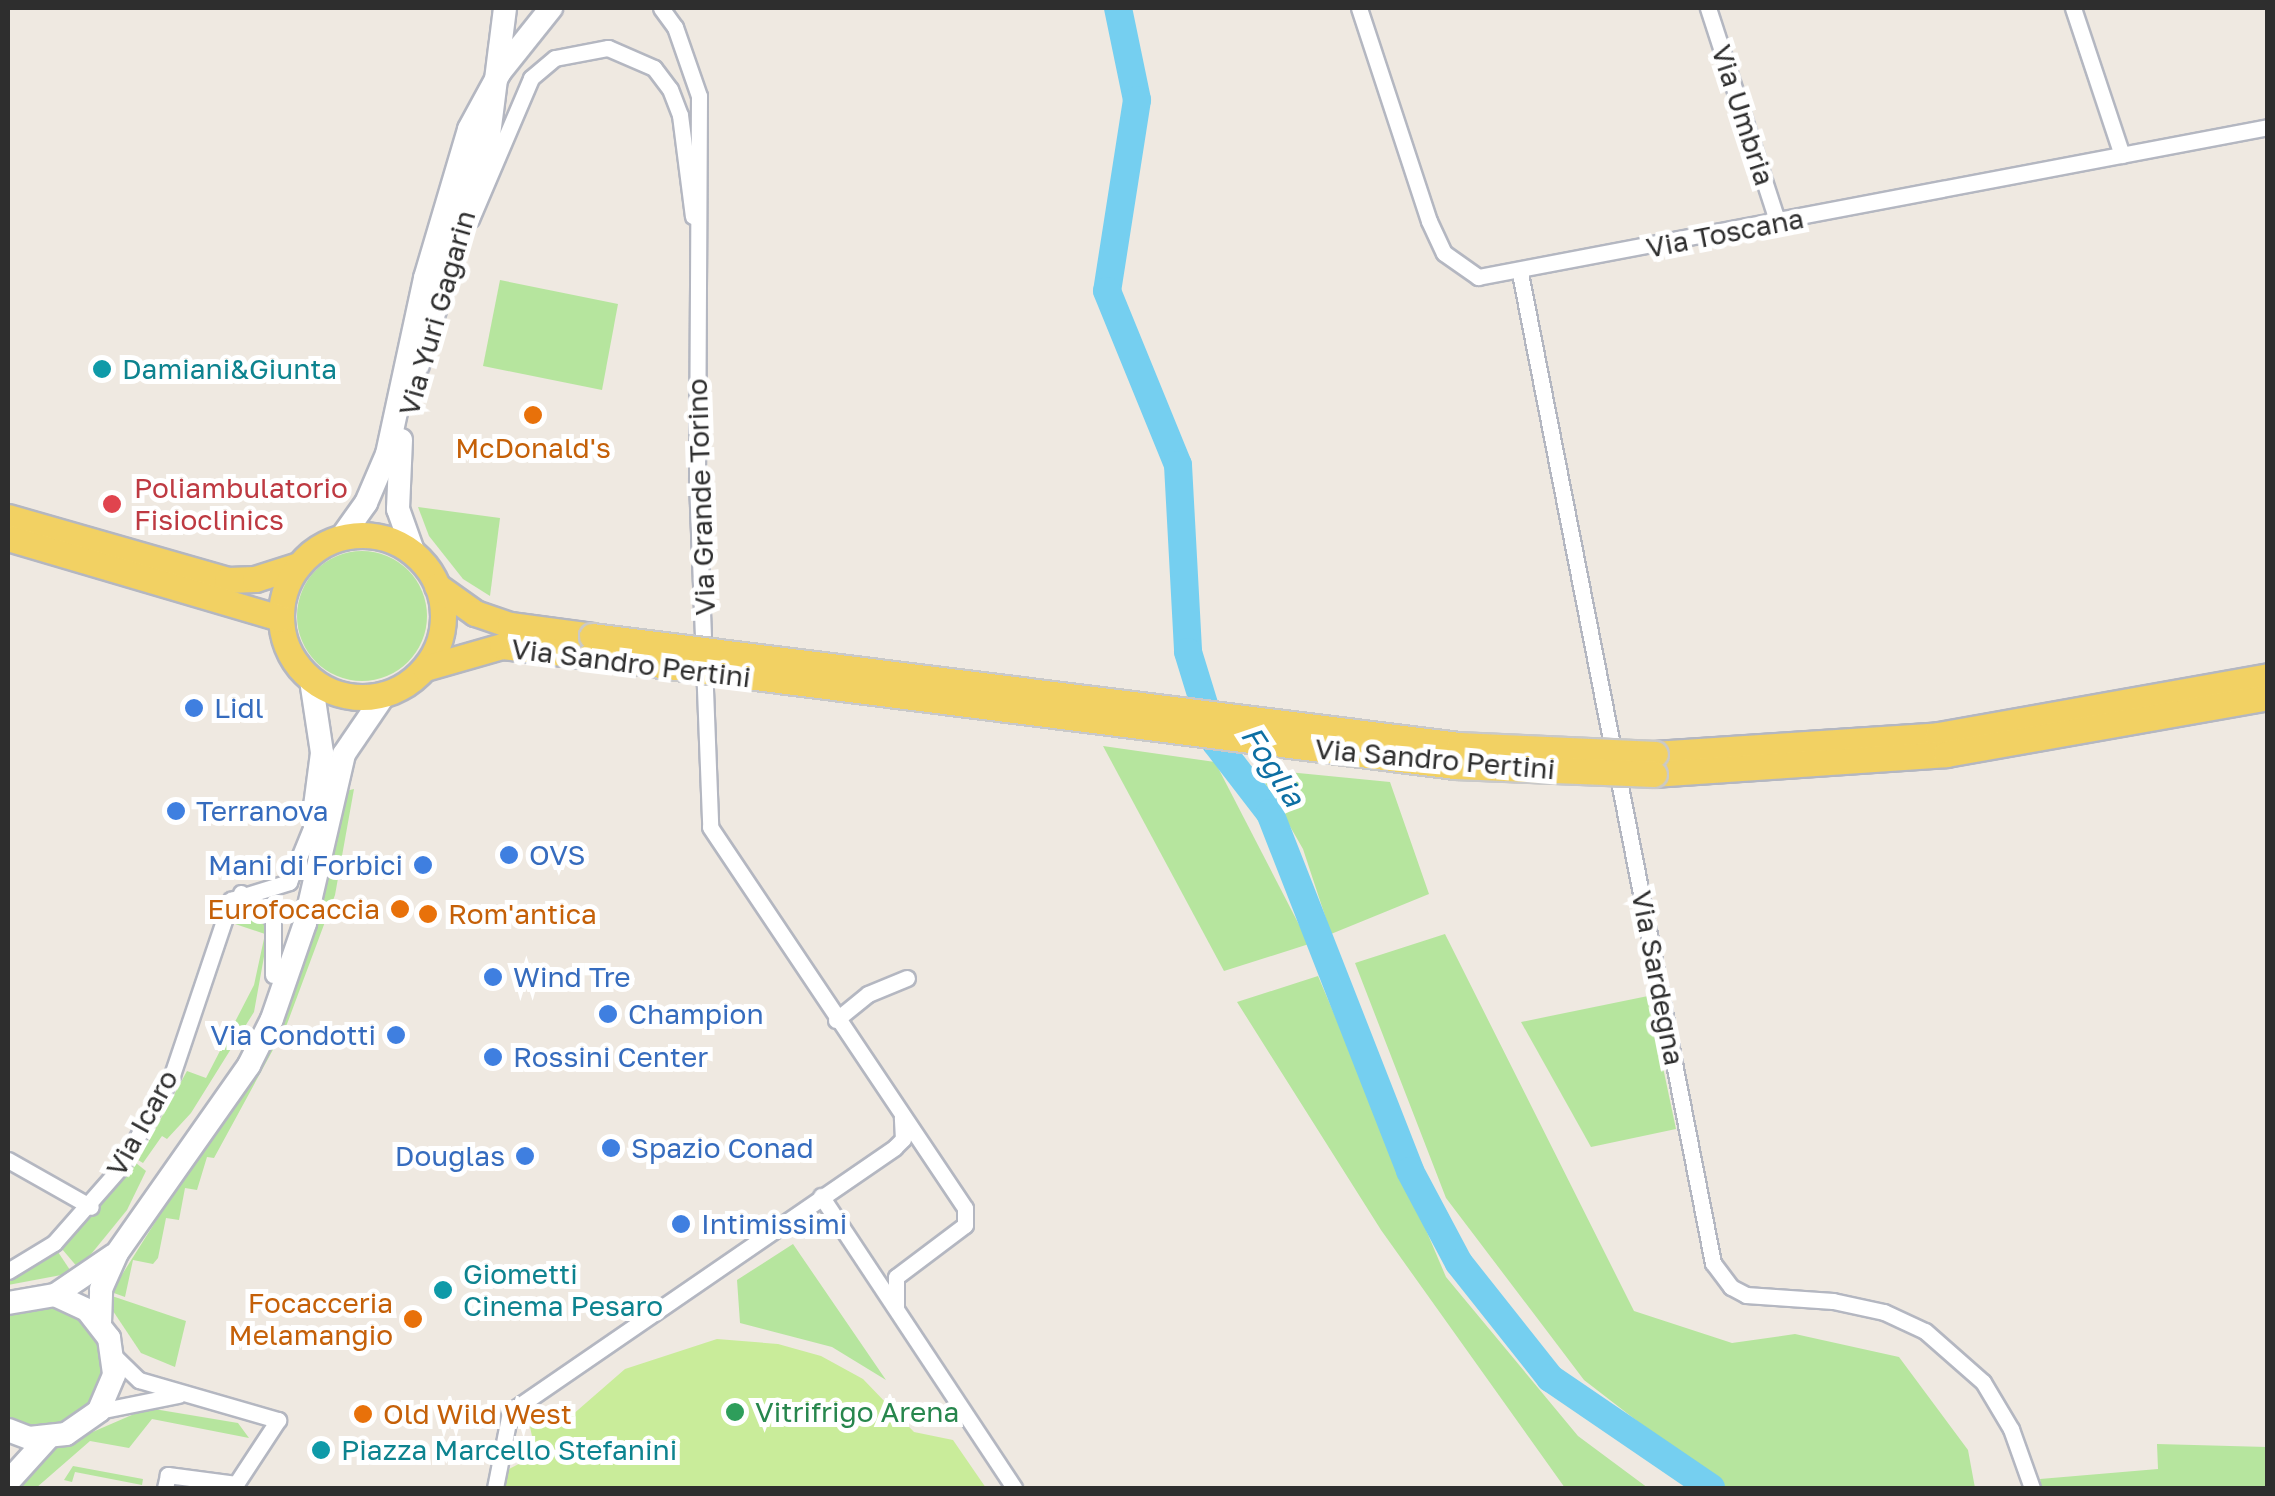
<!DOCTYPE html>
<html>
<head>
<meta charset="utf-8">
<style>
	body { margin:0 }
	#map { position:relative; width:2275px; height:1496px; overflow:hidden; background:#efe9e1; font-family:"Golos Text",sans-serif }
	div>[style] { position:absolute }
	.green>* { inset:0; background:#b6e59e }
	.round { border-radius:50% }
	.pitch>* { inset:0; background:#c9ec9a }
	.river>* { height:28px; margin:-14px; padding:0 14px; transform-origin:14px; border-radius:14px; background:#75cff0 }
	.roads { filter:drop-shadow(2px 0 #b4b7c1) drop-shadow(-2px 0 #b4b7c1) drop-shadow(0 2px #b4b7c1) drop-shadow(0 -2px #b4b7c1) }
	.street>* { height:15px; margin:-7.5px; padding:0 7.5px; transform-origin:7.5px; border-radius:7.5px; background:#fff }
	.secondary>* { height:22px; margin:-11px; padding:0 11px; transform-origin:11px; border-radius:11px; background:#fff }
	.primary>* { height:25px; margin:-12.5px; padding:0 12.5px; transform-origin:12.5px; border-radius:12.5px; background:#f2d163 }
	.primary>.ring { margin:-12.5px; padding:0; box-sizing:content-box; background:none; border:25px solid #f2d163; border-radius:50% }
	.bridges { filter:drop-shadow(2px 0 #c9c9c9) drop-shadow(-2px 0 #c9c9c9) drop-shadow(0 2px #c9c9c9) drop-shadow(0 -2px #c9c9c9) }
	.primary-bridge>* { height:25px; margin:-12.5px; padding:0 12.5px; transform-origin:12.5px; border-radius:12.5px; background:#f2d163 }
	.dots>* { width:28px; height:28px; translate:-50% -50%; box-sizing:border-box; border:5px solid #fff; border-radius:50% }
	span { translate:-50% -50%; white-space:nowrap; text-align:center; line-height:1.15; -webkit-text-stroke:10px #fff; paint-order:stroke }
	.street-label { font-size:28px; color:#2e2e2e }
	.culture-label { font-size:28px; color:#0d838f }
	.left { translate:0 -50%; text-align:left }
	.food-label { font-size:28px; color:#c56008 }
	.right { translate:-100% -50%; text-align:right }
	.health-label { font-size:28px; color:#be3a42 }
	.shop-label { font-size:28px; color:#366cbe }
	.leisure-label { font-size:28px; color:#27864d }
	.water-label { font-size:30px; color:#0d6fa3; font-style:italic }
	.frame { position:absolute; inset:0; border:10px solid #2e2e2e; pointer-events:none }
</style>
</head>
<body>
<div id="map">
	<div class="green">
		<i style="clip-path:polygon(500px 280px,618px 304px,602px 390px,483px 366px)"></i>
		<i style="clip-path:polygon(418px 507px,500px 518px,490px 596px,463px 579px,429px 536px)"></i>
		<i class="round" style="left:297px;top:551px;width:130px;height:130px"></i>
		<i style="clip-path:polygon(1103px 746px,1215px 762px,1309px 944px,1224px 971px)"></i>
		<i style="clip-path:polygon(1257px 769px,1390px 782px,1429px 894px,1331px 934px,1303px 849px)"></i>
		<i style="clip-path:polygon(354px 789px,335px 895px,287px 1024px,214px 1158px,207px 1157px,197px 1190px,185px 1188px,179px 1220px,166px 1218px,158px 1258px,153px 1264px,133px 1260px,125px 1297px,111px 1292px,266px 1047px,342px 792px)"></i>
		<i style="clip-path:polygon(253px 909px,269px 929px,254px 1012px,191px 1113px,167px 1139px,162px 1136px,143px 1163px,138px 1160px,187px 1071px,206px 1078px,254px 985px,265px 934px,232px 923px)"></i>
		<i style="clip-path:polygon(1445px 934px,1634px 1311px,1732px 1343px,1795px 1334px,1899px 1357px,1968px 1450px,1975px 1488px,1724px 1488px,1584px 1380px,1446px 1198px,1355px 963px)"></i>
		<i style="clip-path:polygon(1318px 976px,1446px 1277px,1578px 1436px,1648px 1488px,1565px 1488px,1381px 1230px,1237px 1002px)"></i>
		<i style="clip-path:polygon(1648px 996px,1676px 1129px,1591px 1147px,1521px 1022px)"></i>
		<i style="clip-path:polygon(136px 1163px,146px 1171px,127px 1210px,79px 1269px,62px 1249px)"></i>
		<i style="clip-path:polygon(793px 1244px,886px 1380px,832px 1347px,740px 1323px,737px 1280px)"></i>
		<i style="clip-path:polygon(56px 1249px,72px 1273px,8px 1285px,8px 1275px)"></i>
		<i style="clip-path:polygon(112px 1296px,186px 1321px,175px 1367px,141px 1353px,113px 1311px)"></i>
		<i style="clip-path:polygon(53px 1304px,82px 1317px,100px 1342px,105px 1374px,92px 1405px,63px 1426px,31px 1429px,8px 1419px,8px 1314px)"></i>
		<i style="clip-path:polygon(148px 1408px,238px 1423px,249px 1438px,152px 1419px,129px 1448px,90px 1441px,36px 1488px,13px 1488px,44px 1453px)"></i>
		<i style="clip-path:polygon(2157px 1444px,2267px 1447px,2267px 1488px,2042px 1488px,2040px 1479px,2158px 1469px)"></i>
		<i style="clip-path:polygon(73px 1466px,143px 1479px,142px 1485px,75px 1472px,72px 1482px,64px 1480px)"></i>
	</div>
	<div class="pitch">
		<i style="clip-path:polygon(717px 1339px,778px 1344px,821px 1356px,863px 1379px,914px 1432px,953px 1440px,986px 1488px,505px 1488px,509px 1469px,536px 1455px,526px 1408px,571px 1416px,625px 1369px)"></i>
	</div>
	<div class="river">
		<i style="left:1118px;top:8px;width:94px;rotate:78.3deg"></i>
		<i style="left:1137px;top:100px;width:193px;rotate:98.9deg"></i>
		<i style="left:1107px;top:291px;width:188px;rotate:67.8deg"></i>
		<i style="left:1178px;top:465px;width:187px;rotate:86.9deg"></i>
		<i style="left:1188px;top:652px;width:95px;rotate:72.9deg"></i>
		<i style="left:1216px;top:743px;width:88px;rotate:52.4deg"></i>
		<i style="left:1270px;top:813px;width:384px;rotate:68.6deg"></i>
		<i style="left:1410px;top:1171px;width:104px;rotate:62deg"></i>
		<i style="left:1459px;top:1263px;width:147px;rotate:51.6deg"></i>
		<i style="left:1550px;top:1378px;width:195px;rotate:34.3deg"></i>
	</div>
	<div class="roads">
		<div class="street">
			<i style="left:661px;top:8px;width:24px;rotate:54deg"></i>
			<i style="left:675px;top:27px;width:73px;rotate:70.8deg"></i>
			<i style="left:699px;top:96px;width:385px;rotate:90.3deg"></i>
			<i style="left:697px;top:481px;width:346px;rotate:87.8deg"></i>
			<i style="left:710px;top:827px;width:458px;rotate:56.2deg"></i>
			<i style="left:965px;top:1208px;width:17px;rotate:90deg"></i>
			<i style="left:965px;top:1225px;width:86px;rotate:143deg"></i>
			<i style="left:896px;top:1277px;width:31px;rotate:90deg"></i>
			<i style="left:1359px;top:8px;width:224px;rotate:71.8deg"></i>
			<i style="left:1429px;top:221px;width:35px;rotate:65deg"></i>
			<i style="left:1444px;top:253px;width:42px;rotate:35.2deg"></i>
			<i style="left:1478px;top:277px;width:804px;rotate:-10.75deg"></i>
			<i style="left:1708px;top:8px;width:226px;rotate:72deg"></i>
			<i style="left:2073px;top:8px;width:155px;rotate:71.6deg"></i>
			<i style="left:471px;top:219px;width:153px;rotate:-66.9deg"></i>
			<i style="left:531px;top:78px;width:31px;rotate:-40deg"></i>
			<i style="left:555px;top:58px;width:54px;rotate:-10.7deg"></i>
			<i style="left:608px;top:48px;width:50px;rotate:23.5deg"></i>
			<i style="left:654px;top:68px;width:26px;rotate:53deg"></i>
			<i style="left:670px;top:89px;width:28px;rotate:69deg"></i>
			<i style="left:680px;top:115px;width:102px;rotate:82.7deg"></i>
			<i style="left:1520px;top:273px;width:1009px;rotate:78.97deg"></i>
			<i style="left:1713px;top:1263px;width:30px;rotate:53deg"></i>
			<i style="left:1731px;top:1287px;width:17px;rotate:28deg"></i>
			<i style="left:1746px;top:1295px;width:87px;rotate:3.9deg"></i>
			<i style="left:1833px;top:1301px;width:52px;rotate:12.2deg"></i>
			<i style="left:1884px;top:1312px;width:45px;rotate:24.9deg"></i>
			<i style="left:1925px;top:1331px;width:77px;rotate:41.3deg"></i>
			<i style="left:1983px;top:1382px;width:55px;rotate:59.2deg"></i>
			<i style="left:2011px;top:1429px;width:63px;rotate:70.4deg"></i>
			<i style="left:241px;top:893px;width:41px;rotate:39.1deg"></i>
			<i style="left:273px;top:919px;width:56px;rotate:90deg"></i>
			<i style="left:836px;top:1020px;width:41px;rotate:-39.1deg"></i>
			<i style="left:868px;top:994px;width:42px;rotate:-22.3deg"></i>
			<i style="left:8px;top:1160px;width:95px;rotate:29.5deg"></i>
			<i style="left:821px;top:1196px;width:350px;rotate:56.5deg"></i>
			<i style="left:8px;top:1271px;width:54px;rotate:-31.3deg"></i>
			<i style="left:54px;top:1243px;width:100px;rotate:-48.7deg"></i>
			<i style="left:120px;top:1168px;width:107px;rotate:-60.8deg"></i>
			<i style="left:172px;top:1075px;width:185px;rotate:-71.4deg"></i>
			<i style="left:231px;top:900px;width:61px;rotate:-17.2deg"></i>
			<i style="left:289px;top:882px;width:58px;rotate:-67.8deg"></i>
			<i style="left:114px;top:1356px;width:35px;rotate:44deg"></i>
			<i style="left:139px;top:1380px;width:145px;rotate:16.1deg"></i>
			<i style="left:278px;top:1420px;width:77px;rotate:123.3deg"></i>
			<i style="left:236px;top:1484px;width:69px;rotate:-172.5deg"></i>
			<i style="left:168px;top:1475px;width:13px;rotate:103deg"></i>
			<i style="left:99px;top:1411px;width:81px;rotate:-11.4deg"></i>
			<i style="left:495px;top:1488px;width:77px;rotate:-78.8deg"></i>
			<i style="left:510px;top:1412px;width:467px;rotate:-34.5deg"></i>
			<i style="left:895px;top:1147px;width:11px;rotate:-45deg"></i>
			<i style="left:903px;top:1139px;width:22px;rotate:-93deg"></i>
		</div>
		<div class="secondary">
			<i style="left:418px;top:365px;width:241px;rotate:-72.8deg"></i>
			<i style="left:489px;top:135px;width:128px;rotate:-82.8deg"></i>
			<i style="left:401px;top:440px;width:69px;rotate:92.5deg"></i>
			<i style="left:398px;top:509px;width:48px;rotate:70.4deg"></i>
			<i style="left:341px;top:538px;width:43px;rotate:-54.5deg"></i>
			<i style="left:366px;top:503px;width:53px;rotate:-66.8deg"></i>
			<i style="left:387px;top:454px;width:180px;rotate:-77.8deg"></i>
			<i style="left:425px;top:278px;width:155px;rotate:-73.5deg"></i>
			<i style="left:469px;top:129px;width:65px;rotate:-61.5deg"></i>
			<i style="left:500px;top:72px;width:82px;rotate:-51.4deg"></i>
			<i style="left:311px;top:680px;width:74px;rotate:81.4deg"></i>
			<i style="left:322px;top:753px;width:62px;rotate:97.5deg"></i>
			<i style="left:55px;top:1295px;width:71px;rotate:-34.1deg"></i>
			<i style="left:8px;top:1303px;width:48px;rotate:-9.7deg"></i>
			<i style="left:55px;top:1295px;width:35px;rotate:25deg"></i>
			<i style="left:87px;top:1310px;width:36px;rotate:52deg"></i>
			<i style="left:109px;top:1338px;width:37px;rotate:82deg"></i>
			<i style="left:114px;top:1375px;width:39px;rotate:113deg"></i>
			<i style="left:99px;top:1411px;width:40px;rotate:145.1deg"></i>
			<i style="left:66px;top:1434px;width:37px;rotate:174deg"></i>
			<i style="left:29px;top:1438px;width:22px;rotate:-159deg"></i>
			<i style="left:100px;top:1323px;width:34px;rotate:-88deg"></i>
			<i style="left:101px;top:1289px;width:39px;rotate:-66deg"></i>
			<i style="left:117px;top:1253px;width:230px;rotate:-54.9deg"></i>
			<i style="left:249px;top:1065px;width:51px;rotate:-63.4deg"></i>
			<i style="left:272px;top:1019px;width:102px;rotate:-71deg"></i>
			<i style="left:305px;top:923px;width:173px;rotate:-77deg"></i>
			<i style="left:344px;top:754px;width:73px;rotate:-55.7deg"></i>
			<i style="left:8px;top:1482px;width:58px;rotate:-47.8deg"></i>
		</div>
		<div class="primary">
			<i style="left:8px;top:517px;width:228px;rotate:16deg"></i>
			<i style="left:227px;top:580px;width:28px;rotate:-2deg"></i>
			<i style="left:255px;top:579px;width:46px;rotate:-17.7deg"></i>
			<i class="ring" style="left:281px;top:535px;width:137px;height:137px"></i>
			<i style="left:8px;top:538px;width:284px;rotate:16.4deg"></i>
			<i style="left:437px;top:586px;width:47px;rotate:35.4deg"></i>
			<i style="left:475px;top:613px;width:37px;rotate:19deg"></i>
			<i style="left:510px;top:625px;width:83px;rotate:7.6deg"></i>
			<i style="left:425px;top:668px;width:80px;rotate:-15.9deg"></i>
			<i style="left:502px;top:646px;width:89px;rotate:6.5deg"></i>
			<i style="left:1655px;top:754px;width:284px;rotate:-3.8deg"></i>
			<i style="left:1938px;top:735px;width:335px;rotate:-10.1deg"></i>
			<i style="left:1654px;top:774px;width:293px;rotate:-3.9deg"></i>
			<i style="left:1946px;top:754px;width:327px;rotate:-10deg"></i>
		</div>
	</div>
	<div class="bridges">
		<div class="primary-bridge">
			<i style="left:592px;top:636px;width:874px;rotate:7.17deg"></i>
			<i style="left:1459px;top:745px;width:196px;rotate:2.6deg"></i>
			<i style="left:590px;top:656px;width:872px;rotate:7.25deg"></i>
			<i style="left:1455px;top:766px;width:199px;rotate:2.3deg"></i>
		</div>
	</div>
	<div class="dots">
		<i style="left:102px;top:369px;background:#0f9aa8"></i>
		<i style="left:533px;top:415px;background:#e8710a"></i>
		<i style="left:112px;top:504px;background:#e0444e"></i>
		<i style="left:194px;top:708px;background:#3f7fe0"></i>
		<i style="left:176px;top:811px;background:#3f7fe0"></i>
		<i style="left:509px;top:855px;background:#3f7fe0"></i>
		<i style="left:423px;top:865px;background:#3f7fe0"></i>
		<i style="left:400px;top:909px;background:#e8710a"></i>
		<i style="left:428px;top:914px;background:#e8710a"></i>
		<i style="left:493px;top:977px;background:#3f7fe0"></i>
		<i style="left:608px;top:1014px;background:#3f7fe0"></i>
		<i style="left:396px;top:1035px;background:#3f7fe0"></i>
		<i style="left:493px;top:1057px;background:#3f7fe0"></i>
		<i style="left:611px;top:1148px;background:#3f7fe0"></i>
		<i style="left:525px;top:1156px;background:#3f7fe0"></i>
		<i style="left:681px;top:1224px;background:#3f7fe0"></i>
		<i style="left:443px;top:1290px;background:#0f9aa8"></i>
		<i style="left:413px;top:1319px;background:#e8710a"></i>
		<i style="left:735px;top:1412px;background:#2e9e5b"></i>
		<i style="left:363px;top:1414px;background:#e8710a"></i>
		<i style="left:321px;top:1450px;background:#0f9aa8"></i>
	</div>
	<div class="street-label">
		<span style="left:1743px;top:115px;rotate:72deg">Via Umbria</span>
		<span style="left:1725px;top:233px;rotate:-11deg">Via Toscana</span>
		<span style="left:437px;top:313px;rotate:-74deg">Via Yuri Gagarin</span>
		<span style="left:701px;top:497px;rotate:-92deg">Via Grande Torino</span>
		<span style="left:631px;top:663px;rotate:7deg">Via Sandro Pertini</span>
		<span style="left:1435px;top:759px;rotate:5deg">Via Sandro Pertini</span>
		<span style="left:1658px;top:978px;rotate:79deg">Via Sardegna</span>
		<span style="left:142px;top:1123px;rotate:-61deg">Via Icaro</span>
	</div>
	<div class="culture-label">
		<span class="left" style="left:122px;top:369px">Damiani&amp;Giunta</span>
		<span class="left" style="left:463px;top:1290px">Giometti<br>Cinema Pesaro</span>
		<span class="left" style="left:341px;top:1450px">Piazza Marcello Stefanini</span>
	</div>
	<div class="food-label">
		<span style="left:533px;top:448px">McDonald's</span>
		<span class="right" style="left:380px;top:909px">Eurofocaccia</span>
		<span class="left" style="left:448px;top:914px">Rom'antica</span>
		<span class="right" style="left:393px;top:1319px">Focacceria<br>Melamangio</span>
		<span class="left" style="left:383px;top:1414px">Old Wild West</span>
	</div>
	<div class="health-label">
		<span class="left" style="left:134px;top:504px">Poliambulatorio<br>Fisioclinics</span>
	</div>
	<div class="shop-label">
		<span class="left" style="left:214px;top:708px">Lidl</span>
		<span class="left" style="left:196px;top:811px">Terranova</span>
		<span class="left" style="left:529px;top:855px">OVS</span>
		<span class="right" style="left:403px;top:865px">Mani di Forbici</span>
		<span class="left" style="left:513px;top:977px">Wind Tre</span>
		<span class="left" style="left:628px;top:1014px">Champion</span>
		<span class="right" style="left:376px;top:1035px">Via Condotti</span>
		<span class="left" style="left:513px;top:1057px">Rossini Center</span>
		<span class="left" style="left:631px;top:1148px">Spazio Conad</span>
		<span class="right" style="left:505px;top:1156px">Douglas</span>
		<span class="left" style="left:701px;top:1224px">Intimissimi</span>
	</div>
	<div class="leisure-label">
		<span class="left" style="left:755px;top:1412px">Vitrifrigo Arena</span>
	</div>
	<div class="water-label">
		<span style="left:1273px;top:766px;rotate:57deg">Foglia</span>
	</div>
	<div class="frame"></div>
</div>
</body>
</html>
